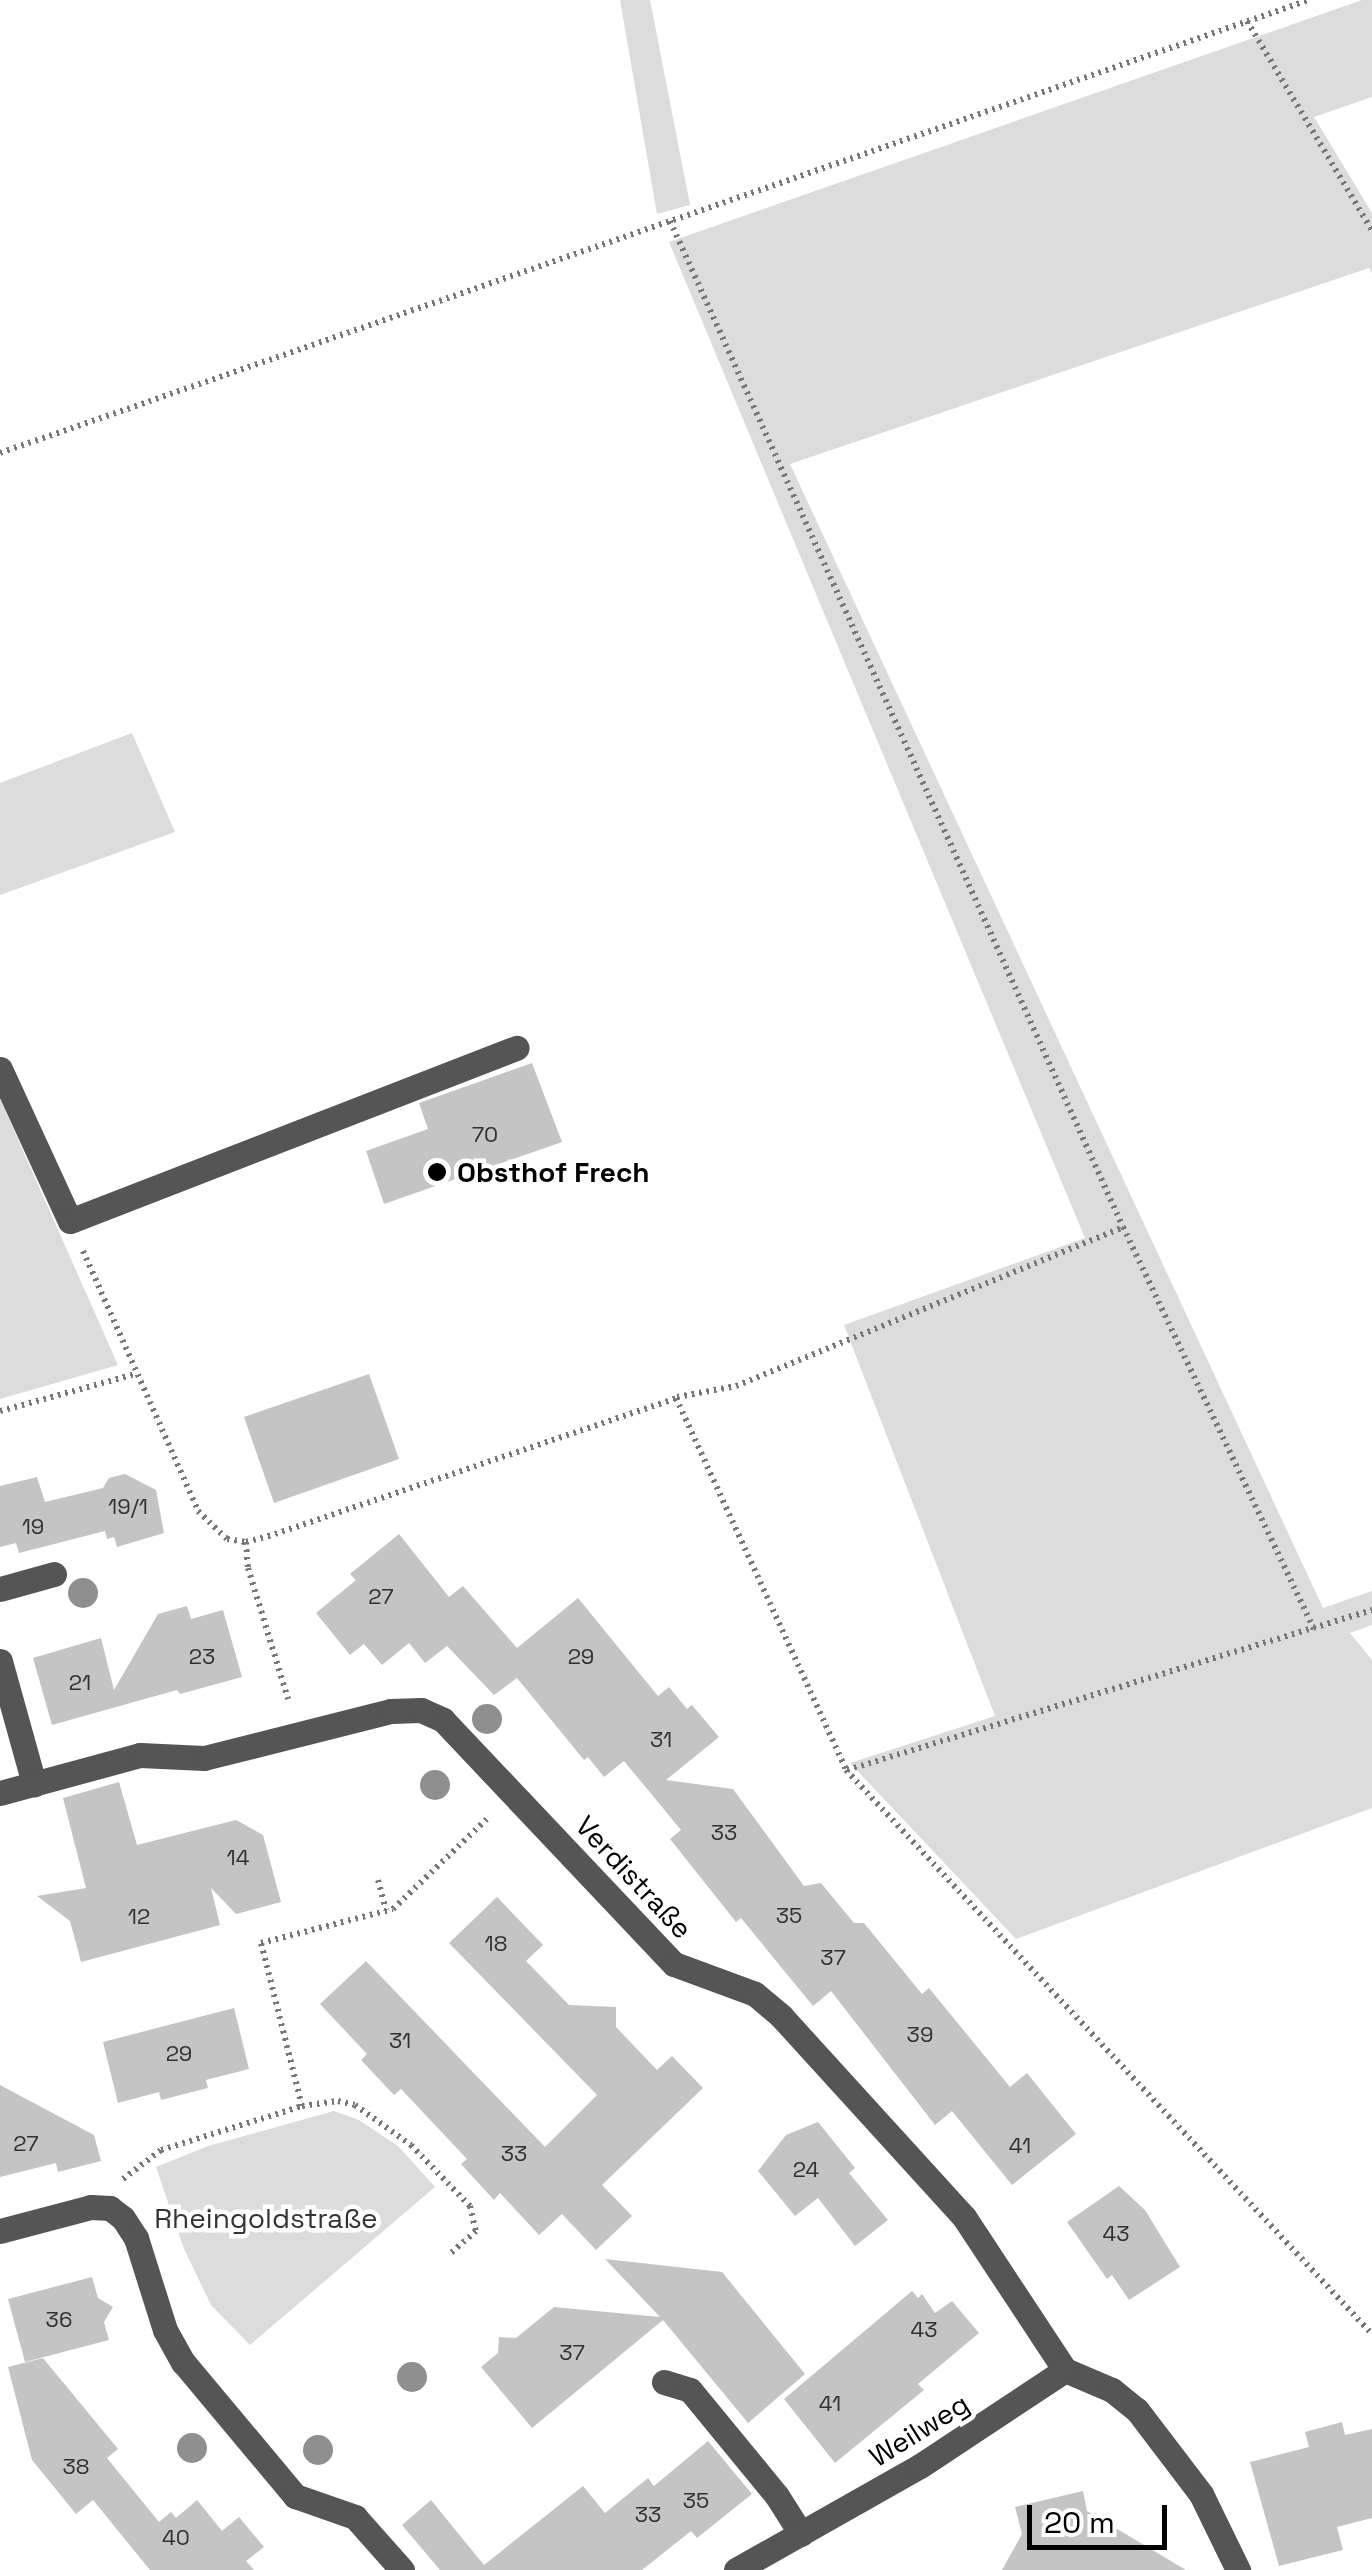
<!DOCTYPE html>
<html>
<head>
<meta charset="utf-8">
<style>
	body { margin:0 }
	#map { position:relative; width:1372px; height:2570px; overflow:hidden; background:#fff; font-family:"Space Grotesk",sans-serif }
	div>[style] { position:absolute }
	.green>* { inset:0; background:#dcdcdc }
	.building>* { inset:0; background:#c4c4c4 }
	.path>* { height:6px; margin-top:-3px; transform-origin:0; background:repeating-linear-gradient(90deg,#777 0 2.5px,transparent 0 7.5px) }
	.minor>* { height:25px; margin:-12.5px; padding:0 12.5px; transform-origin:12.5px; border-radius:12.5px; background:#555 }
	.trees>* { width:30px; height:30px; margin:-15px; border-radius:50%; background:#8f8f8f }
	.dots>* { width:28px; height:28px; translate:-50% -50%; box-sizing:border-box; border:5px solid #fff; border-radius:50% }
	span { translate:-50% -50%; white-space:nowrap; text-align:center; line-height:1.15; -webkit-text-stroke:9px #fff; paint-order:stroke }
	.number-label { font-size:22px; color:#313131 }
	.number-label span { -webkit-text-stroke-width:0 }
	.poi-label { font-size:28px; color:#000; font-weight:700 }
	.left { translate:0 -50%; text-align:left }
	.street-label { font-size:28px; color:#000 }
	.park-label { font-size:28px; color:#333 }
	.scale { position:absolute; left:1027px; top:2505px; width:140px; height:45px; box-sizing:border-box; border:5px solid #000; border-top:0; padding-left:12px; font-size:30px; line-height:35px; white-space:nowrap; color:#000; -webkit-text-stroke:8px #fff; paint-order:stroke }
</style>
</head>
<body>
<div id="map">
	<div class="green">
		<i style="clip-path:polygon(620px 0,650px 0,690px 205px,657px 214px)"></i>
		<i style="clip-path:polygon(1362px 0,1372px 0,1372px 97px,1314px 117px,1372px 213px,1372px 273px,1369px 268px,790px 464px,1323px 1608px,1372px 1591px,1372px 1625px,1350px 1633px,1372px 1660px,1372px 1808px,1016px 1939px,850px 1763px,995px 1716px,844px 1325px,1085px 1238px,669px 242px)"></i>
		<i style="clip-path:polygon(132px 733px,175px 832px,0 895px,0 783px)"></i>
		<i style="clip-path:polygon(0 1099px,118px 1365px,0 1399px)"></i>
		<i style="clip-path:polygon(334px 2111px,359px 2120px,398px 2146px,435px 2187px,250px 2345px,211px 2305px,184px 2249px,156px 2167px,208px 2146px)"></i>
	</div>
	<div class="building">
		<i style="clip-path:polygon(532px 1063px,562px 1142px,384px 1204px,366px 1151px,428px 1129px,419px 1103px)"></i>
		<i style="clip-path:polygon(369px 1374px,399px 1459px,274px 1503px,244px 1417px)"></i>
		<i style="clip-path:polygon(125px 1474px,156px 1490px,164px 1533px,117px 1547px,114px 1537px,107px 1539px,105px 1531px,19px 1553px,16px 1543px,0 1547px,0 1486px,37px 1477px,45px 1502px,103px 1488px,109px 1478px)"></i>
		<i style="clip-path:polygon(399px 1534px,449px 1597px,463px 1586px,517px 1648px,578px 1598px,658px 1696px,669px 1687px,687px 1709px,692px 1705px,719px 1737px,666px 1780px,733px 1789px,804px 1886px,821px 1883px,854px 1923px,864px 1923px,922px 1994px,929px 1988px,1010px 2087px,1027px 2073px,1076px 2134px,1012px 2185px,952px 2111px,935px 2125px,831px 1991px,813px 2006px,741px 1918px,736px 1922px,670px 1839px,681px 1830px,624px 1761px,604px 1777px,588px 1757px,584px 1760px,517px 1678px,494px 1695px,447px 1646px,425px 1663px,409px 1643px,382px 1665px,364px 1644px,350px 1655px,316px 1613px,356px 1580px,350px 1574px)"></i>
		<i style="clip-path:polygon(187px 1606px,191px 1619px,223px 1610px,242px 1677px,180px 1694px,177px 1690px,52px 1725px,33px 1658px,101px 1638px,114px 1690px,158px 1614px)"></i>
		<i style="clip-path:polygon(119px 1782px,137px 1845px,236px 1820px,263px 1835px,281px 1902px,236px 1914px,211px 1888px,220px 1925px,81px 1962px,70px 1921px,37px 1896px,86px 1888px,63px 1798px)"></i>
		<i style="clip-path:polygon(497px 1897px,543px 1945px,526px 1961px,569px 2005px,616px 2007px,616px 2027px,657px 2070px,672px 2056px,703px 2088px,602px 2185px,632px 2216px,596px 2250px,562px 2214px,539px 2235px,500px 2193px,494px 2200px,461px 2164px,467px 2159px,401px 2089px,394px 2095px,361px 2060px,367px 2054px,320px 2004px,366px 1961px,545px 2147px,597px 2095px,449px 1943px)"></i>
		<i style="clip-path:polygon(234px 2008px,249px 2069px,206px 2080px,208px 2088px,161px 2100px,159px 2092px,118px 2103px,103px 2042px)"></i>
		<i style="clip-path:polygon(0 2085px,94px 2135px,101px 2161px,58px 2172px,56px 2163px,0 2177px)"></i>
		<i style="clip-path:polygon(818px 2122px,855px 2168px,849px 2173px,888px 2220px,855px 2246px,818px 2198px,795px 2216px,758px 2171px,786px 2135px)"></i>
		<i style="clip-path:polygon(1119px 2186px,1145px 2210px,1180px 2267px,1129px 2300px,1112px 2275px,1107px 2279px,1067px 2222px)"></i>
		<i style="clip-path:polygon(605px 2259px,722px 2272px,805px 2374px,748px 2423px,663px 2320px,532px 2428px,481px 2367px,498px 2353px,499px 2337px,516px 2338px,554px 2307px,660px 2317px)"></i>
		<i style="clip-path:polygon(92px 2277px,98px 2298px,113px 2307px,104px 2322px,109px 2340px,25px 2362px,8px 2299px)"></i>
		<i style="clip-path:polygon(912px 2291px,918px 2298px,922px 2294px,935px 2313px,952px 2301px,979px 2333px,918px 2384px,924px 2390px,835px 2463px,784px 2399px)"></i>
		<i style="clip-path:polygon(43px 2358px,118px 2449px,107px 2458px,159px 2522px,171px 2512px,176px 2518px,197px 2500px,222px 2531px,239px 2517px,264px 2547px,246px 2561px,254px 2570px,150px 2570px,93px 2500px,76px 2514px,32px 2460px,8px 2367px)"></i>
		<i style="clip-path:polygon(1342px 2422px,1345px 2435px,1372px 2429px,1372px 2518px,1337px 2527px,1343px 2550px,1279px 2566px,1250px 2462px,1309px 2447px,1305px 2432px)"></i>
		<i style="clip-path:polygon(708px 2441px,752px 2494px,697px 2538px,691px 2531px,642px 2570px,440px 2570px,402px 2525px,431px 2500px,484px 2565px,583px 2486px,605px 2513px,648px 2478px,654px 2486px)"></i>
		<i style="clip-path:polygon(1083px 2491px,1087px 2511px,1186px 2570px,1002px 2570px,1022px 2534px,1015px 2507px)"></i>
	</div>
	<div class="path">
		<i style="left:1247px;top:21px;width:244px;rotate:59.2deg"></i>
		<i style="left:670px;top:221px;width:1103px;rotate:65.76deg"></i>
		<i style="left:1123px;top:1227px;width:446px;rotate:64.6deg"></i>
		<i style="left:0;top:453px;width:1385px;rotate:-19.09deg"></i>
		<i style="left:83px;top:1251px;width:284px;rotate:66.1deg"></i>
		<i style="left:198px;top:1511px;width:40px;rotate:44deg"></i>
		<i style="left:227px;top:1539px;width:19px;rotate:9deg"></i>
		<i style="left:246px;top:1542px;width:30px;rotate:-15deg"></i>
		<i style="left:275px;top:1534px;width:423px;rotate:-18.7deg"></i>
		<i style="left:676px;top:1398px;width:409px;rotate:65.4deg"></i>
		<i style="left:846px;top:1770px;width:771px;rotate:47deg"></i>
		<i style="left:677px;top:1397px;width:60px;rotate:-10.6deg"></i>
		<i style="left:736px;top:1386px;width:418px;rotate:-22.3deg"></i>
		<i style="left:0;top:1411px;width:140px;rotate:-15.3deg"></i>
		<i style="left:246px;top:1542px;width:26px;rotate:86deg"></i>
		<i style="left:248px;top:1568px;width:137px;rotate:73deg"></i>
		<i style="left:847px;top:1770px;width:549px;rotate:-16.95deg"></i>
		<i style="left:378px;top:1880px;width:31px;rotate:75deg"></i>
		<i style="left:302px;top:2106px;width:36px;rotate:-8deg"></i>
		<i style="left:338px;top:2101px;width:17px;rotate:13deg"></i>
		<i style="left:355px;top:2105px;width:69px;rotate:35.5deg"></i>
		<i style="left:411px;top:2145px;width:85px;rotate:46deg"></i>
		<i style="left:470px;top:2206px;width:26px;rotate:77deg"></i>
		<i style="left:476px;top:2231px;width:35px;rotate:139deg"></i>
		<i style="left:123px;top:2179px;width:48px;rotate:-37.3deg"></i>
		<i style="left:161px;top:2150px;width:148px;rotate:-17.3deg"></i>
		<i style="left:302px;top:2106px;width:168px;rotate:-104.1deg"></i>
		<i style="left:261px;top:1943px;width:136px;rotate:-14.4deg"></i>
		<i style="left:393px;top:1909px;width:133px;rotate:-43.8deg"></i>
	</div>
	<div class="minor">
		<i style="left:0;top:1069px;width:167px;rotate:65.3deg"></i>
		<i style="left:70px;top:1221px;width:479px;rotate:-21.2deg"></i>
		<i style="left:0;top:1589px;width:56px;rotate:-15.5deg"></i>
		<i style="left:0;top:1661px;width:128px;rotate:74.5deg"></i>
		<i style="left:0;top:1793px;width:145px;rotate:-15.2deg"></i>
		<i style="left:140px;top:1755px;width:64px;rotate:2.7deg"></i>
		<i style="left:204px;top:1758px;width:193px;rotate:-14.1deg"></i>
		<i style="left:391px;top:1711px;width:30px;rotate:-2deg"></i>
		<i style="left:421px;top:1710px;width:24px;rotate:24deg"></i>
		<i style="left:443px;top:1720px;width:336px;rotate:46.6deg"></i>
		<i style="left:674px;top:1964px;width:86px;rotate:20.3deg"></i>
		<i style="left:755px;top:1994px;width:34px;rotate:40deg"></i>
		<i style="left:781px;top:2016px;width:272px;rotate:47.7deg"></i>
		<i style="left:964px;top:2217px;width:183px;rotate:56.6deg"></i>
		<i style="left:0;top:2231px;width:94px;rotate:-14.8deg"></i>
		<i style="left:91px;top:2207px;width:19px;rotate:3deg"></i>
		<i style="left:110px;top:2208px;width:16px;rotate:38deg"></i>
		<i style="left:123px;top:2218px;width:24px;rotate:57deg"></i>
		<i style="left:136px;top:2238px;width:96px;rotate:72.5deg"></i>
		<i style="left:165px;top:2330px;width:37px;rotate:61deg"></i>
		<i style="left:183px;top:2362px;width:175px;rotate:50.1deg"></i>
		<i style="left:295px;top:2496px;width:64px;rotate:19.3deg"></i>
		<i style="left:355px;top:2517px;width:71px;rotate:48.4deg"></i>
		<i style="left:1065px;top:2370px;width:51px;rotate:23.1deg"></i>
		<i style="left:1112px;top:2390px;width:32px;rotate:39deg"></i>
		<i style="left:1137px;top:2410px;width:106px;rotate:52.7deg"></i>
		<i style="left:1201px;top:2494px;width:85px;rotate:64deg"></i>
		<i style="left:664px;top:2382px;width:27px;rotate:17deg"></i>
		<i style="left:690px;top:2390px;width:137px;rotate:50.6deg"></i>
		<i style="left:777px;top:2496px;width:45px;rotate:57.7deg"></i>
		<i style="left:736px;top:2570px;width:211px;rotate:-29.5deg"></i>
		<i style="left:920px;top:2466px;width:174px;rotate:-33.5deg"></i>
	</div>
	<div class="trees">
		<i style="left:83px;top:1593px"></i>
		<i style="left:487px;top:1719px"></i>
		<i style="left:435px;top:1785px"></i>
		<i style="left:412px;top:2377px"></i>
		<i style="left:192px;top:2448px"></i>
		<i style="left:318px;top:2450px"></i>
	</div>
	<div class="dots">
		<i style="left:437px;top:1172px;background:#000"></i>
	</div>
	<div class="number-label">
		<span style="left:485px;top:1135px">70</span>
		<span style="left:128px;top:1507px">19/1</span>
		<span style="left:33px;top:1527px">19</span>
		<span style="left:381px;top:1597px">27</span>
		<span style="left:202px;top:1657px">23</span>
		<span style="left:581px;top:1657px">29</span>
		<span style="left:80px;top:1683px">21</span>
		<span style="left:661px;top:1740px">31</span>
		<span style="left:724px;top:1833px">33</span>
		<span style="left:238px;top:1858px">14</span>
		<span style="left:789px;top:1916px">35</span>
		<span style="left:139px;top:1917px">12</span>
		<span style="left:496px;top:1944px">18</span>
		<span style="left:833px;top:1958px">37</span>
		<span style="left:920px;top:2035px">39</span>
		<span style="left:400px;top:2041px">31</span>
		<span style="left:179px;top:2054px">29</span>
		<span style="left:26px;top:2144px">27</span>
		<span style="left:1020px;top:2146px">41</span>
		<span style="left:514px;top:2154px">33</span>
		<span style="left:806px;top:2170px">24</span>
		<span style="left:1116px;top:2234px">43</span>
		<span style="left:59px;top:2320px">36</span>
		<span style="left:924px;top:2330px">43</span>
		<span style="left:572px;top:2353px">37</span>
		<span style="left:830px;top:2404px">41</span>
		<span style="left:76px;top:2467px">38</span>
		<span style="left:696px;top:2501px">35</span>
		<span style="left:648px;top:2515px">33</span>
		<span style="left:176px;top:2538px">40</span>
	</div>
	<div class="poi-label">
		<span class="left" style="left:457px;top:1172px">Obsthof Frech</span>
	</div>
	<div class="street-label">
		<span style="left:634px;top:1877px;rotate:47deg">Verdistraße</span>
		<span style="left:919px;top:2430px;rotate:-32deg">Weilweg</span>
	</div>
	<div class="park-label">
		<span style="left:266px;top:2218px">Rheingoldstraße</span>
	</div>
	<div class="scale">20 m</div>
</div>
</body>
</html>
